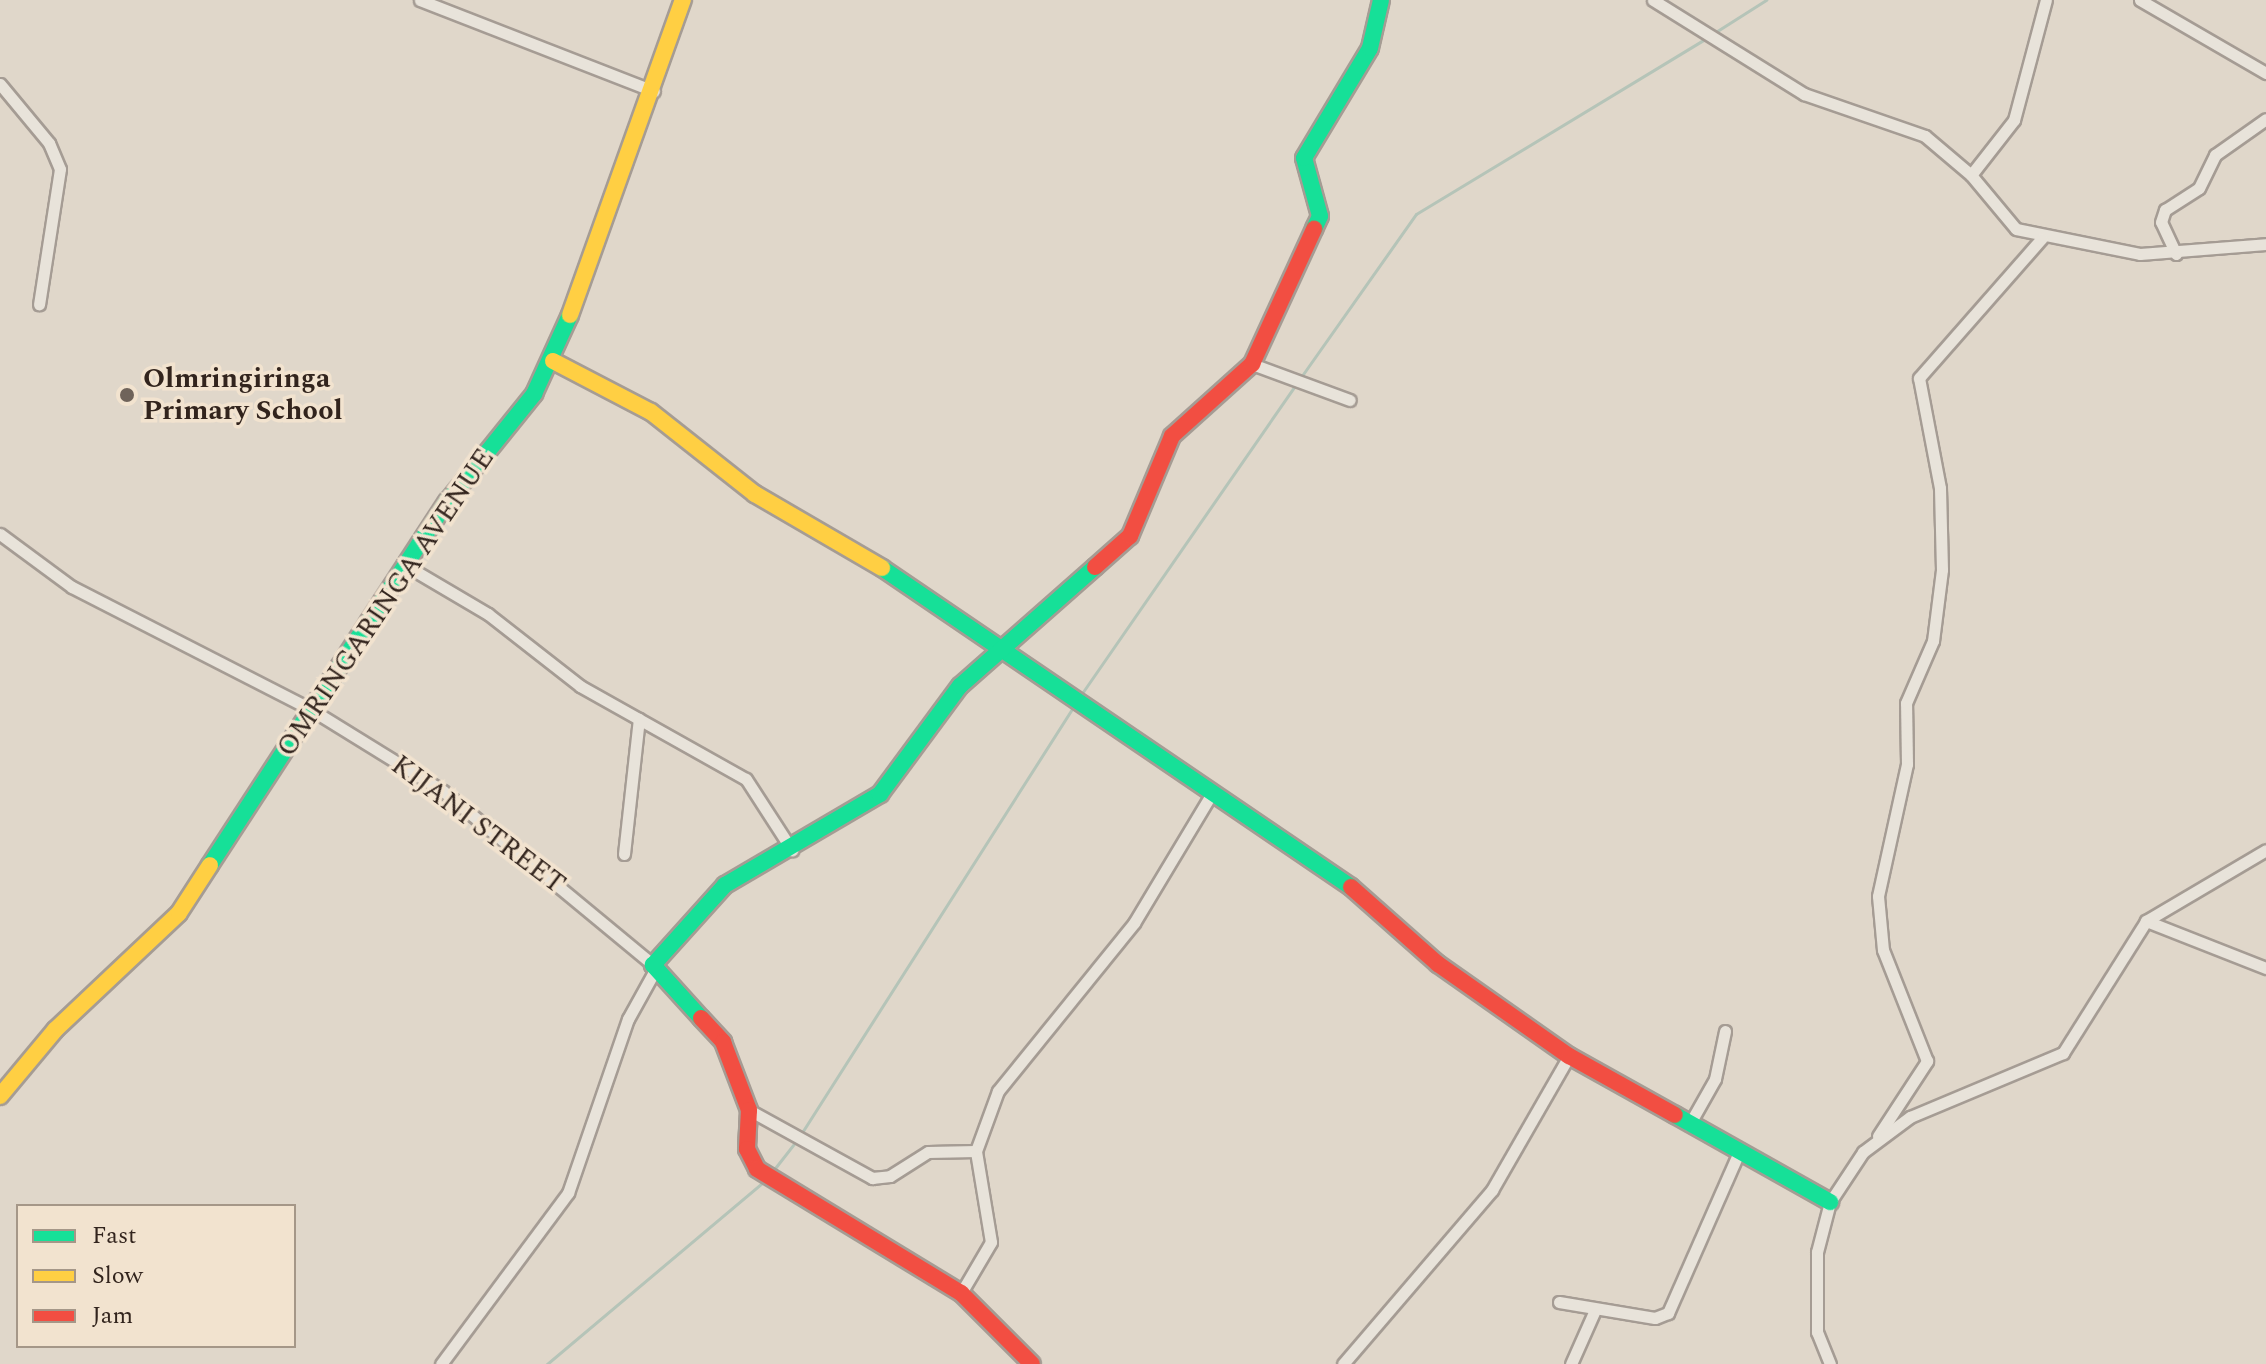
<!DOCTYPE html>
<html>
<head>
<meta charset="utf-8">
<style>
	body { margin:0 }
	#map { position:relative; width:2266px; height:1364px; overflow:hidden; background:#e0d7ca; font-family:Spectral,serif }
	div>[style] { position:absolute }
	.stream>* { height:3px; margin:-1.5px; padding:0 1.5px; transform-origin:1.5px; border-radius:1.5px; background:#b5c4b8 }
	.roads { filter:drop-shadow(2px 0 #a59c94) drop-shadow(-2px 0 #a59c94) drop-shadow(0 2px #a59c94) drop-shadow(0 -2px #a59c94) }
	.street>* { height:11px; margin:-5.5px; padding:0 5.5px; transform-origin:5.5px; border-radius:5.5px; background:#e8e3da }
	.fast>* { height:16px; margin:-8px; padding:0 8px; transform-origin:8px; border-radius:8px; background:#16e098 }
	.slow>* { height:16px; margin:-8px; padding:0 8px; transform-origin:8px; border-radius:8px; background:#ffcf43 }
	.jam>* { height:16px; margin:-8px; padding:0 8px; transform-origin:8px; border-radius:8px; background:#f24e42 }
	.dots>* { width:22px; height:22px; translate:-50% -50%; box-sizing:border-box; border:4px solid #f2e3cf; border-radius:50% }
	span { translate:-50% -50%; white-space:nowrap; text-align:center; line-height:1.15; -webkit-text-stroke:7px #f2e3cf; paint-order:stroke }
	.poi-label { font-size:28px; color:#32241d; font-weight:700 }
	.left { translate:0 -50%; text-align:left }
	.street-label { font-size:28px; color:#32241d }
	.legend { position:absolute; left:16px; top:1204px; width:280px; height:144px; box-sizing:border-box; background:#f2e3cf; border:2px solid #a59788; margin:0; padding:10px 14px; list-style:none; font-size:24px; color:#32241d }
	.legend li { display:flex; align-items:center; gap:16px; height:40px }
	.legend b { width:40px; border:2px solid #a59788 }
</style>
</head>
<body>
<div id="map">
	<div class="stream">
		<i style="left:1714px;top:33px;width:62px;rotate:-32.4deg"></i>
		<i style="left:1301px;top:377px;width:199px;rotate:-54.8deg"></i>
		<i style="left:1416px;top:214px;width:341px;rotate:-31.2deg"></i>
		<i style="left:1078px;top:699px;width:384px;rotate:-55.3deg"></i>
		<i style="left:801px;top:1134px;width:504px;rotate:-57.48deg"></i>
		<i style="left:772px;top:1172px;width:41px;rotate:-52deg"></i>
		<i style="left:547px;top:1364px;width:284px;rotate:-40.1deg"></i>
	</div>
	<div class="roads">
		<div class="street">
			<i style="left:420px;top:0;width:251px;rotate:21.3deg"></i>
			<i style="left:1653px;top:0;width:178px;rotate:31.9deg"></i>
			<i style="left:1804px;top:94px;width:128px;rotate:19.1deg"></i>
			<i style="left:1925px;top:136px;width:60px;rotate:40.3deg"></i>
			<i style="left:1971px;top:175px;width:70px;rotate:50.2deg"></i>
			<i style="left:2016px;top:229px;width:126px;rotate:11.4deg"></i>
			<i style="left:2140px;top:254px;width:126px;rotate:-4.5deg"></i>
			<i style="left:2140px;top:0;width:146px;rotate:30.1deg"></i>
			<i style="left:0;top:84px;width:77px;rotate:50.3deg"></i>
			<i style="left:49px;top:143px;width:28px;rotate:67deg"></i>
			<i style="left:60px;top:169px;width:137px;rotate:98.8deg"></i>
			<i style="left:1971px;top:175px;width:70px;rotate:-52deg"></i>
			<i style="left:2014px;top:120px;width:124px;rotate:-75.1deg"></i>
			<i style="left:2176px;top:254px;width:35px;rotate:-115deg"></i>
			<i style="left:2161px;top:222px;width:13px;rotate:-72deg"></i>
			<i style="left:2165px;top:210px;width:40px;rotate:-32.9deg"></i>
			<i style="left:2199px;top:188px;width:37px;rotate:-64deg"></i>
			<i style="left:2215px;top:155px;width:62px;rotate:-35.2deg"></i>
			<i style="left:1252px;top:364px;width:104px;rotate:20.2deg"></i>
			<i style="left:0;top:534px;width:89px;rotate:36.4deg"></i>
			<i style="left:72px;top:587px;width:270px;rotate:27.1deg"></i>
			<i style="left:312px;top:710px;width:154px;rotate:31.7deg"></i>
			<i style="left:443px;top:791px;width:273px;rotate:39.6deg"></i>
			<i style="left:410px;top:568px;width:91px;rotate:30.5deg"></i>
			<i style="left:488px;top:614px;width:117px;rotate:38deg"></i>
			<i style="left:580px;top:686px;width:190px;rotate:29.3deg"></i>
			<i style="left:746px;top:779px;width:85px;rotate:57.1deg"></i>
			<i style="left:624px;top:854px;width:136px;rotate:-83.7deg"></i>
			<i style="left:2146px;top:921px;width:129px;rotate:21.4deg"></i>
			<i style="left:749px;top:1110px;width:141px;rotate:28.9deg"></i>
			<i style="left:872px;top:1178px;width:18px;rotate:-6deg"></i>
			<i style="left:890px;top:1176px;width:45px;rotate:-32.3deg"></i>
			<i style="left:928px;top:1152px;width:48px;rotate:-1.2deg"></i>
			<i style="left:1689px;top:1125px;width:53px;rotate:-60.5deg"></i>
			<i style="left:1715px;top:1079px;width:49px;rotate:-78.2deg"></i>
			<i style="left:1878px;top:1136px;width:90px;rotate:-56.8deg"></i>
			<i style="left:1927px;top:1061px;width:119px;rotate:-111.6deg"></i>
			<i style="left:1883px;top:950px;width:54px;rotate:-95.3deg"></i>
			<i style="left:1878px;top:896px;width:135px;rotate:-77.6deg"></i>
			<i style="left:1907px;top:764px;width:61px;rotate:-90.9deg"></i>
			<i style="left:1906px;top:703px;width:68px;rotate:-66.5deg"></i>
			<i style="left:1933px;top:641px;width:72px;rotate:-82.8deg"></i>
			<i style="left:1942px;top:570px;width:82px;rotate:-91.4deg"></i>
			<i style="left:1940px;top:488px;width:112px;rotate:-100.8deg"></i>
			<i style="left:1919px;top:378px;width:186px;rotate:-48.7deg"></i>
			<i style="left:961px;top:1293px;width:59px;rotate:-59.5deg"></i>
			<i style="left:991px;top:1242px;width:92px;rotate:-99.4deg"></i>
			<i style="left:976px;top:1151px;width:64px;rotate:-69.9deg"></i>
			<i style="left:998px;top:1091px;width:216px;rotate:-51deg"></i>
			<i style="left:1134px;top:923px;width:149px;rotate:-59deg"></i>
			<i style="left:1559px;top:1302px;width:97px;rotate:9.5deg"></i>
			<i style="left:1655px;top:1318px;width:14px;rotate:-21deg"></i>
			<i style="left:1668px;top:1313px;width:176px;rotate:-66.2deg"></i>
			<i style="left:441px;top:1364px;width:213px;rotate:-53.4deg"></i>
			<i style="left:568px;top:1193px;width:184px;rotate:-71deg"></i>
			<i style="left:628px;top:1019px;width:54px;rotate:-61deg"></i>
			<i style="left:1343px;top:1364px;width:229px;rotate:-49.4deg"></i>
			<i style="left:1492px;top:1190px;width:155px;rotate:-60.1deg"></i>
			<i style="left:1571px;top:1364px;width:59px;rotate:-66deg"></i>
			<i style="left:1830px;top:1364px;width:35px;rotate:-112deg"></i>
			<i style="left:1817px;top:1332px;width:80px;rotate:-90deg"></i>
			<i style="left:1817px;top:1252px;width:52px;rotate:-75.4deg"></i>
			<i style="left:1830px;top:1202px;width:60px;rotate:-56.6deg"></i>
			<i style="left:1863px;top:1152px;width:59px;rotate:-36.7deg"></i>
			<i style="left:1910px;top:1117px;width:166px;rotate:-22.7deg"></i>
			<i style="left:2063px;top:1053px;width:156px;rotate:-57.8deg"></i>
			<i style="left:2146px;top:921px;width:139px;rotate:-30.6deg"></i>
		</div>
		<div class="fast">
			<i style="left:1314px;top:229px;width:14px;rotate:-65deg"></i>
			<i style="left:1320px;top:216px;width:60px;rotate:-105.4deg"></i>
			<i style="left:1304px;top:158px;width:128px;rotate:-59deg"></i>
			<i style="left:1370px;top:48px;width:49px;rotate:-77.1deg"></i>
			<i style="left:882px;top:568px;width:567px;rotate:34.22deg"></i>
			<i style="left:210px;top:865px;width:434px;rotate:-56.9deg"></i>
			<i style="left:447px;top:502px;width:139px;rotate:-51.1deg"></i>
			<i style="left:534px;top:394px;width:87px;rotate:-65.5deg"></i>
			<i style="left:701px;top:1018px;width:72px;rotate:-132.2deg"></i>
			<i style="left:653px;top:965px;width:108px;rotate:-48deg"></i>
			<i style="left:725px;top:885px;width:180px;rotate:-30.4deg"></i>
			<i style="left:880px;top:794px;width:134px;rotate:-53.5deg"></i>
			<i style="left:960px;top:686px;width:180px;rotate:-41.4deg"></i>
			<i style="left:1675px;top:1115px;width:178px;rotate:29.3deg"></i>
		</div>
		<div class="slow">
			<i style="left:570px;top:315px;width:335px;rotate:-70.3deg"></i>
			<i style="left:553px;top:361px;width:110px;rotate:27.5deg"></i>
			<i style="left:651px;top:412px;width:132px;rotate:38.3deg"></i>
			<i style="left:755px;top:494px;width:147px;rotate:30.2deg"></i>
			<i style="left:0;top:1096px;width:86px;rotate:-50.2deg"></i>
			<i style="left:55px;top:1030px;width:170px;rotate:-43.3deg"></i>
			<i style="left:179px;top:913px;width:57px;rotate:-57.1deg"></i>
		</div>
		<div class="jam">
			<i style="left:1095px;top:567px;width:47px;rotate:-41.5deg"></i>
			<i style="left:1130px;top:536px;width:108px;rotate:-67.2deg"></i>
			<i style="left:1172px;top:436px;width:108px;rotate:-42deg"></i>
			<i style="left:1252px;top:364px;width:149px;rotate:-65.3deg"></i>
			<i style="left:1351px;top:887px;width:116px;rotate:41.5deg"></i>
			<i style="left:1438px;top:964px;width:160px;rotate:35.1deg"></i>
			<i style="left:1569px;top:1056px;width:121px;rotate:29.1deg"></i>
			<i style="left:701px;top:1018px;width:33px;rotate:47deg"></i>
			<i style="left:723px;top:1042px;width:73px;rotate:69.1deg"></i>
			<i style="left:749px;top:1110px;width:39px;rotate:93deg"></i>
			<i style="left:747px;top:1149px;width:22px;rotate:63deg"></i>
			<i style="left:757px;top:1169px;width:239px;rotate:31.3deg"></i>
			<i style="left:961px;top:1293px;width:100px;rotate:45deg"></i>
		</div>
	</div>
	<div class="dots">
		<i style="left:127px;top:395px;background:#6f635a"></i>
	</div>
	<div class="poi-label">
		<span class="left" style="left:143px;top:395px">Olmringiringa<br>Primary School</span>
	</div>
	<div class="street-label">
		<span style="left:386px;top:603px;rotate:-56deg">OMRINGARINGA AVENUE</span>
		<span style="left:478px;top:825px;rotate:37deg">KIJANI STREET</span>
	</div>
	<ul class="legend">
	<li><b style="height:10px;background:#16e098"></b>Fast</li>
	<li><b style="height:10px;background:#ffcf43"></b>Slow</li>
	<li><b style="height:10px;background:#f24e42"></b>Jam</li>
	</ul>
</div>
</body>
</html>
